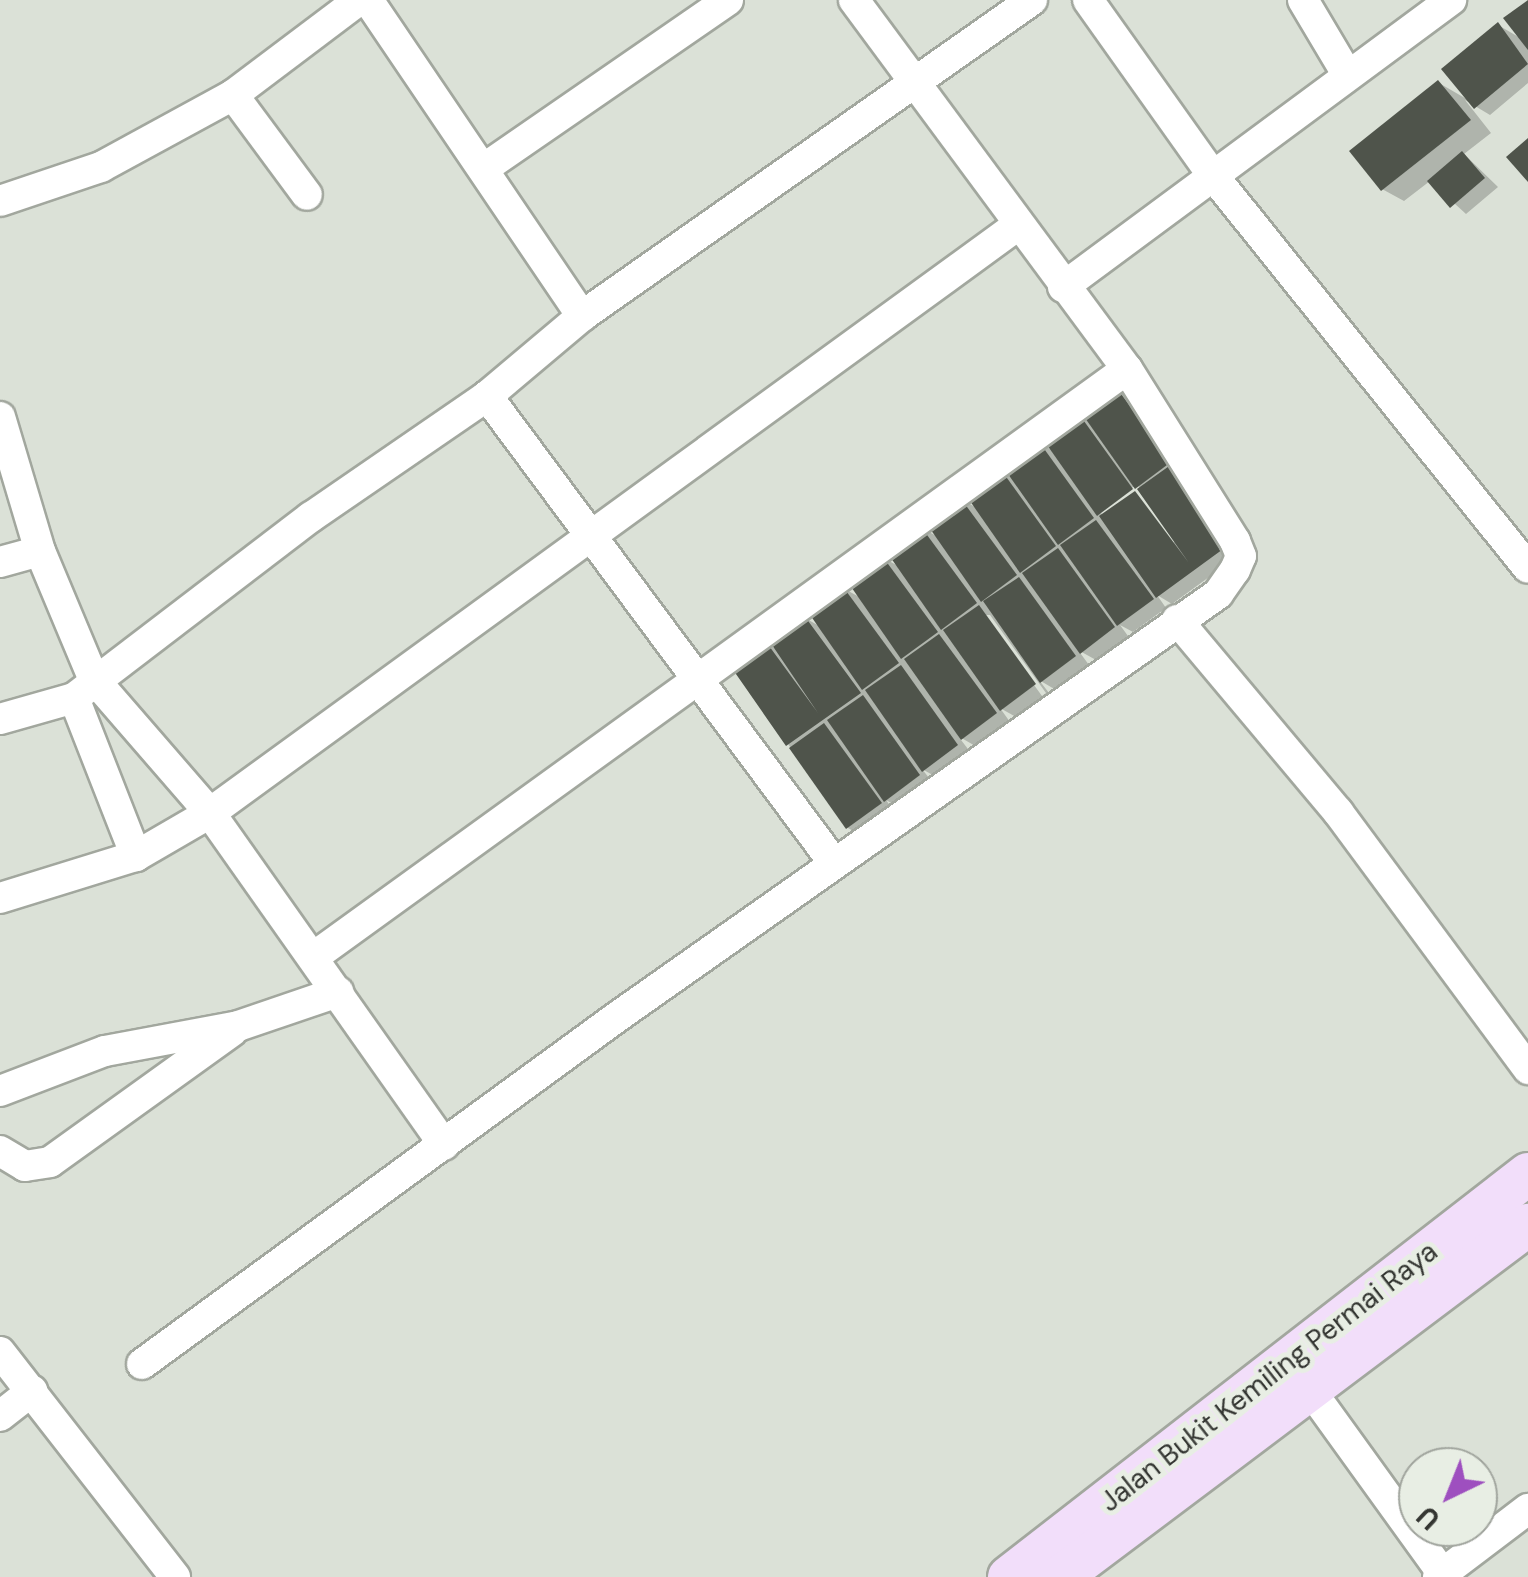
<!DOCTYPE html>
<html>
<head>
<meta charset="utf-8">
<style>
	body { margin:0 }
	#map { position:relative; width:1528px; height:1577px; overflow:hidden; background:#dbe1d7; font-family:"DM Sans",sans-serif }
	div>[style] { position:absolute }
	.shadow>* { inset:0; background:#0003 }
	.building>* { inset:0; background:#4f544b }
	.roads { filter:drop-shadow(2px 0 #a2a79e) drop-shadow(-2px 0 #a2a79e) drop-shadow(0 2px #a2a79e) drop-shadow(0 -2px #a2a79e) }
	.street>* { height:30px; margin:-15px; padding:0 15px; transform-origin:15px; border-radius:15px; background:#fff }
	.secondary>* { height:42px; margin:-21px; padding:0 21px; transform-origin:21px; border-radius:21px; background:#f2defa }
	span { translate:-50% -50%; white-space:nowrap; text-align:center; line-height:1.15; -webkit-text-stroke:10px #e8eee4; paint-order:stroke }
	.street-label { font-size:28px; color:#343632 }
	.north { position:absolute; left:1398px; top:1447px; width:100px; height:100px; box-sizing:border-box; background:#e8eee4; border:2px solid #a0a49d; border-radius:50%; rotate:223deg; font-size:28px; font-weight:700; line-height:40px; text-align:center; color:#343632 }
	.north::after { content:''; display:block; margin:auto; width:35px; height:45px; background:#9e4fbf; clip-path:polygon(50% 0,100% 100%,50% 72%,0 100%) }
</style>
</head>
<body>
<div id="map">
	<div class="shadow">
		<i style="clip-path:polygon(1528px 2px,1528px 83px,1490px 115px,1465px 100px,1491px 133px,1464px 154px,1498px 187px,1466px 214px,1430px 181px,1404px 201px,1382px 189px,1439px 83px,1470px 101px,1498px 25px,1522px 39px)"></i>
		<i style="clip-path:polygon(evenodd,1113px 386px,1127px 394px,1242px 553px,1172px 604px,1157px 595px,1166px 608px,1133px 632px,1120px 625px,1128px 636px,1096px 660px,1078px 650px,1089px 665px,1056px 690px,1039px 680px,1049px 693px,1016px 717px,1000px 708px,1010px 722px,977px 747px,958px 736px,971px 753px,938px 778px,922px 769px,933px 783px,900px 808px,886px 800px,894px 811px,862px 836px,848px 828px,788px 744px,765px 642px,778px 650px,803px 617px,823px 628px,841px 587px,863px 599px,880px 556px,900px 567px,920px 527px,940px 538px,960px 498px,980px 510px,999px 470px,1015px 479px,1037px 442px,1056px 452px,1076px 413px,1090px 421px,1113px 386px,1137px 484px,1176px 541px,1173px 543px,1100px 513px,1137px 484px,1113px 386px,983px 615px,990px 615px,1046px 693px,1042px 696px,983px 615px)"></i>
	</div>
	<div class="building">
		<i style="clip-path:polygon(1528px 0,1528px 50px,1503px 18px)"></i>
		<i style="clip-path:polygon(1498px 22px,1528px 64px,1474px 109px,1441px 69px)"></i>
		<i style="clip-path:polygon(1438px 80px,1471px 120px,1381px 191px,1349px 151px)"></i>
		<i style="clip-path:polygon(1528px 138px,1528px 182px,1506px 157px)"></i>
		<i style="clip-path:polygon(1462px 151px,1485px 178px,1450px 208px,1427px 181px)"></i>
		<i style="clip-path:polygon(1113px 383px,1171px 462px,1135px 489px,1078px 408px)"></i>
		<i style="clip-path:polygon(1076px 410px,1133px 489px,1097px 516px,1040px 435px)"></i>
		<i style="clip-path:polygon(1037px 439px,1094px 518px,1058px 545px,1001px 464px)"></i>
		<i style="clip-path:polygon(1172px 464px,1230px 544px,1156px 598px,1099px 516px,1135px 491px,1189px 563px,1137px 489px)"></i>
		<i style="clip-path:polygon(999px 467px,1056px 546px,1020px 573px,963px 491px)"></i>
		<i style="clip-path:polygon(959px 496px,1017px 575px,981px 602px,924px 520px)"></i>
		<i style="clip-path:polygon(1096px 520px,1154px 599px,1117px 626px,1060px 545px)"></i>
		<i style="clip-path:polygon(919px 524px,977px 603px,941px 630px,884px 548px)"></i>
		<i style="clip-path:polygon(1058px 548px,1115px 627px,1080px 654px,1022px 573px)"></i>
		<i style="clip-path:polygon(880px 553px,938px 632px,901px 659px,845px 578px)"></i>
		<i style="clip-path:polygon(1019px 577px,1076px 656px,1040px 683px,983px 601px)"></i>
		<i style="clip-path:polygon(841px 584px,899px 663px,862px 690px,806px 609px)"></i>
		<i style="clip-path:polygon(979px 605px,1036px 684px,1000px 711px,943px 630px)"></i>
		<i style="clip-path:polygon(803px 614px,861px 693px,786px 746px,729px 664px,764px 639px,818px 713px,768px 639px)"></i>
		<i style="clip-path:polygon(939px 634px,997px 713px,961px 740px,904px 659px)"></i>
		<i style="clip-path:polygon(901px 665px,958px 745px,922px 772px,865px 690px)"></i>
		<i style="clip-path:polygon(863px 695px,920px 775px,884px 802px,827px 720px)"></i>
		<i style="clip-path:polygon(824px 723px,882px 803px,846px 829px,789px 748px)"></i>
	</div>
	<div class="roads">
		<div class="street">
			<i style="left:368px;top:0;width:382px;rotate:55.9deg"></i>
			<i style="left:1088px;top:0;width:212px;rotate:54.6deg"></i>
			<i style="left:1211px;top:173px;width:506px;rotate:51.25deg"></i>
			<i style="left:1303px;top:0;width:86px;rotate:59.3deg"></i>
			<i style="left:233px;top:95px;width:124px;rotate:53.5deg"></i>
			<i style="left:486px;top:167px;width:294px;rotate:-34.6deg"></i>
			<i style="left:0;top:201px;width:107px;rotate:-18.6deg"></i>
			<i style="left:101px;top:167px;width:150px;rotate:-28.6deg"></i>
			<i style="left:233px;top:95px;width:158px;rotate:-37deg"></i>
			<i style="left:1063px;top:287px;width:483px;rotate:-36.5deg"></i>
			<i style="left:0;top:417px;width:140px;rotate:73.4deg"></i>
			<i style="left:40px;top:551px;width:138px;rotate:67.3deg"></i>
			<i style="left:93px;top:678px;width:179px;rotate:49.1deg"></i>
			<i style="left:210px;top:813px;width:406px;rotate:54.8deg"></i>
			<i style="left:0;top:562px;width:41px;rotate:-15.4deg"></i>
			<i style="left:1177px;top:620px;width:251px;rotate:50deg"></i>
			<i style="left:1338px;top:812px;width:320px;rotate:53.5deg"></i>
			<i style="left:74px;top:698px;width:170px;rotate:68.6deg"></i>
			<i style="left:0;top:719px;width:77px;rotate:-15.8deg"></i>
			<i style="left:74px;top:698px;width:298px;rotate:-37.4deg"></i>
			<i style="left:311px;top:517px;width:214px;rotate:-34.5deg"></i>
			<i style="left:834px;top:863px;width:582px;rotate:-126.61deg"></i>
			<i style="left:487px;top:396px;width:124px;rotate:-40.1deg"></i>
			<i style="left:582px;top:316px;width:550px;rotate:-35.08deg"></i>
			<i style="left:0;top:898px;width:142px;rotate:-17.2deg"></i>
			<i style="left:136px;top:856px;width:86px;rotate:-30.2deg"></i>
			<i style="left:210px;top:813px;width:999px;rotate:-36.04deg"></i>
			<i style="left:315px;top:956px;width:1002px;rotate:-35.86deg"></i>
			<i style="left:0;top:1091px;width:112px;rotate:-20.9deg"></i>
			<i style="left:105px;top:1051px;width:135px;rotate:-10.6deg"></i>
			<i style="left:238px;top:1026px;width:106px;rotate:-18.8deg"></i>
			<i style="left:0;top:1151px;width:29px;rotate:31deg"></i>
			<i style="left:25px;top:1166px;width:25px;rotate:-9deg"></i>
			<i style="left:50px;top:1162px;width:224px;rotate:-35.7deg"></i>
			<i style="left:0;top:1352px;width:285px;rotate:52.1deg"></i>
			<i style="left:142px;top:1364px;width:588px;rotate:-36.15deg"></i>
			<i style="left:617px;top:1017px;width:735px;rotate:-35.14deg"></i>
			<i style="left:1218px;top:594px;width:29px;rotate:-55deg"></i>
			<i style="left:1235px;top:570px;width:15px;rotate:-67deg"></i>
			<i style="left:1241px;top:556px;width:16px;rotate:-112deg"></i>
			<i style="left:1235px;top:541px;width:203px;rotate:-122.1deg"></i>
			<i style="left:1127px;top:369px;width:459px;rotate:-126.5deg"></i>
			<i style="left:1298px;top:1373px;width:251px;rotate:54.2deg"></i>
			<i style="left:0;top:1416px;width:41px;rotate:-38deg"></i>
			<i style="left:1438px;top:1577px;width:113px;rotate:-37.1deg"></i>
		</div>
		<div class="secondary">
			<i style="left:1009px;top:1577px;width:657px;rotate:-37.83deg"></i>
			<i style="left:1060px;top:1577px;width:586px;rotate:-36.95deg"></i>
		</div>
	</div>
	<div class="street-label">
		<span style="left:1269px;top:1377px;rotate:-38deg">Jalan Bukit Kemiling Permai Raya</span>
	</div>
	<div class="north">U</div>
</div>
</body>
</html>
